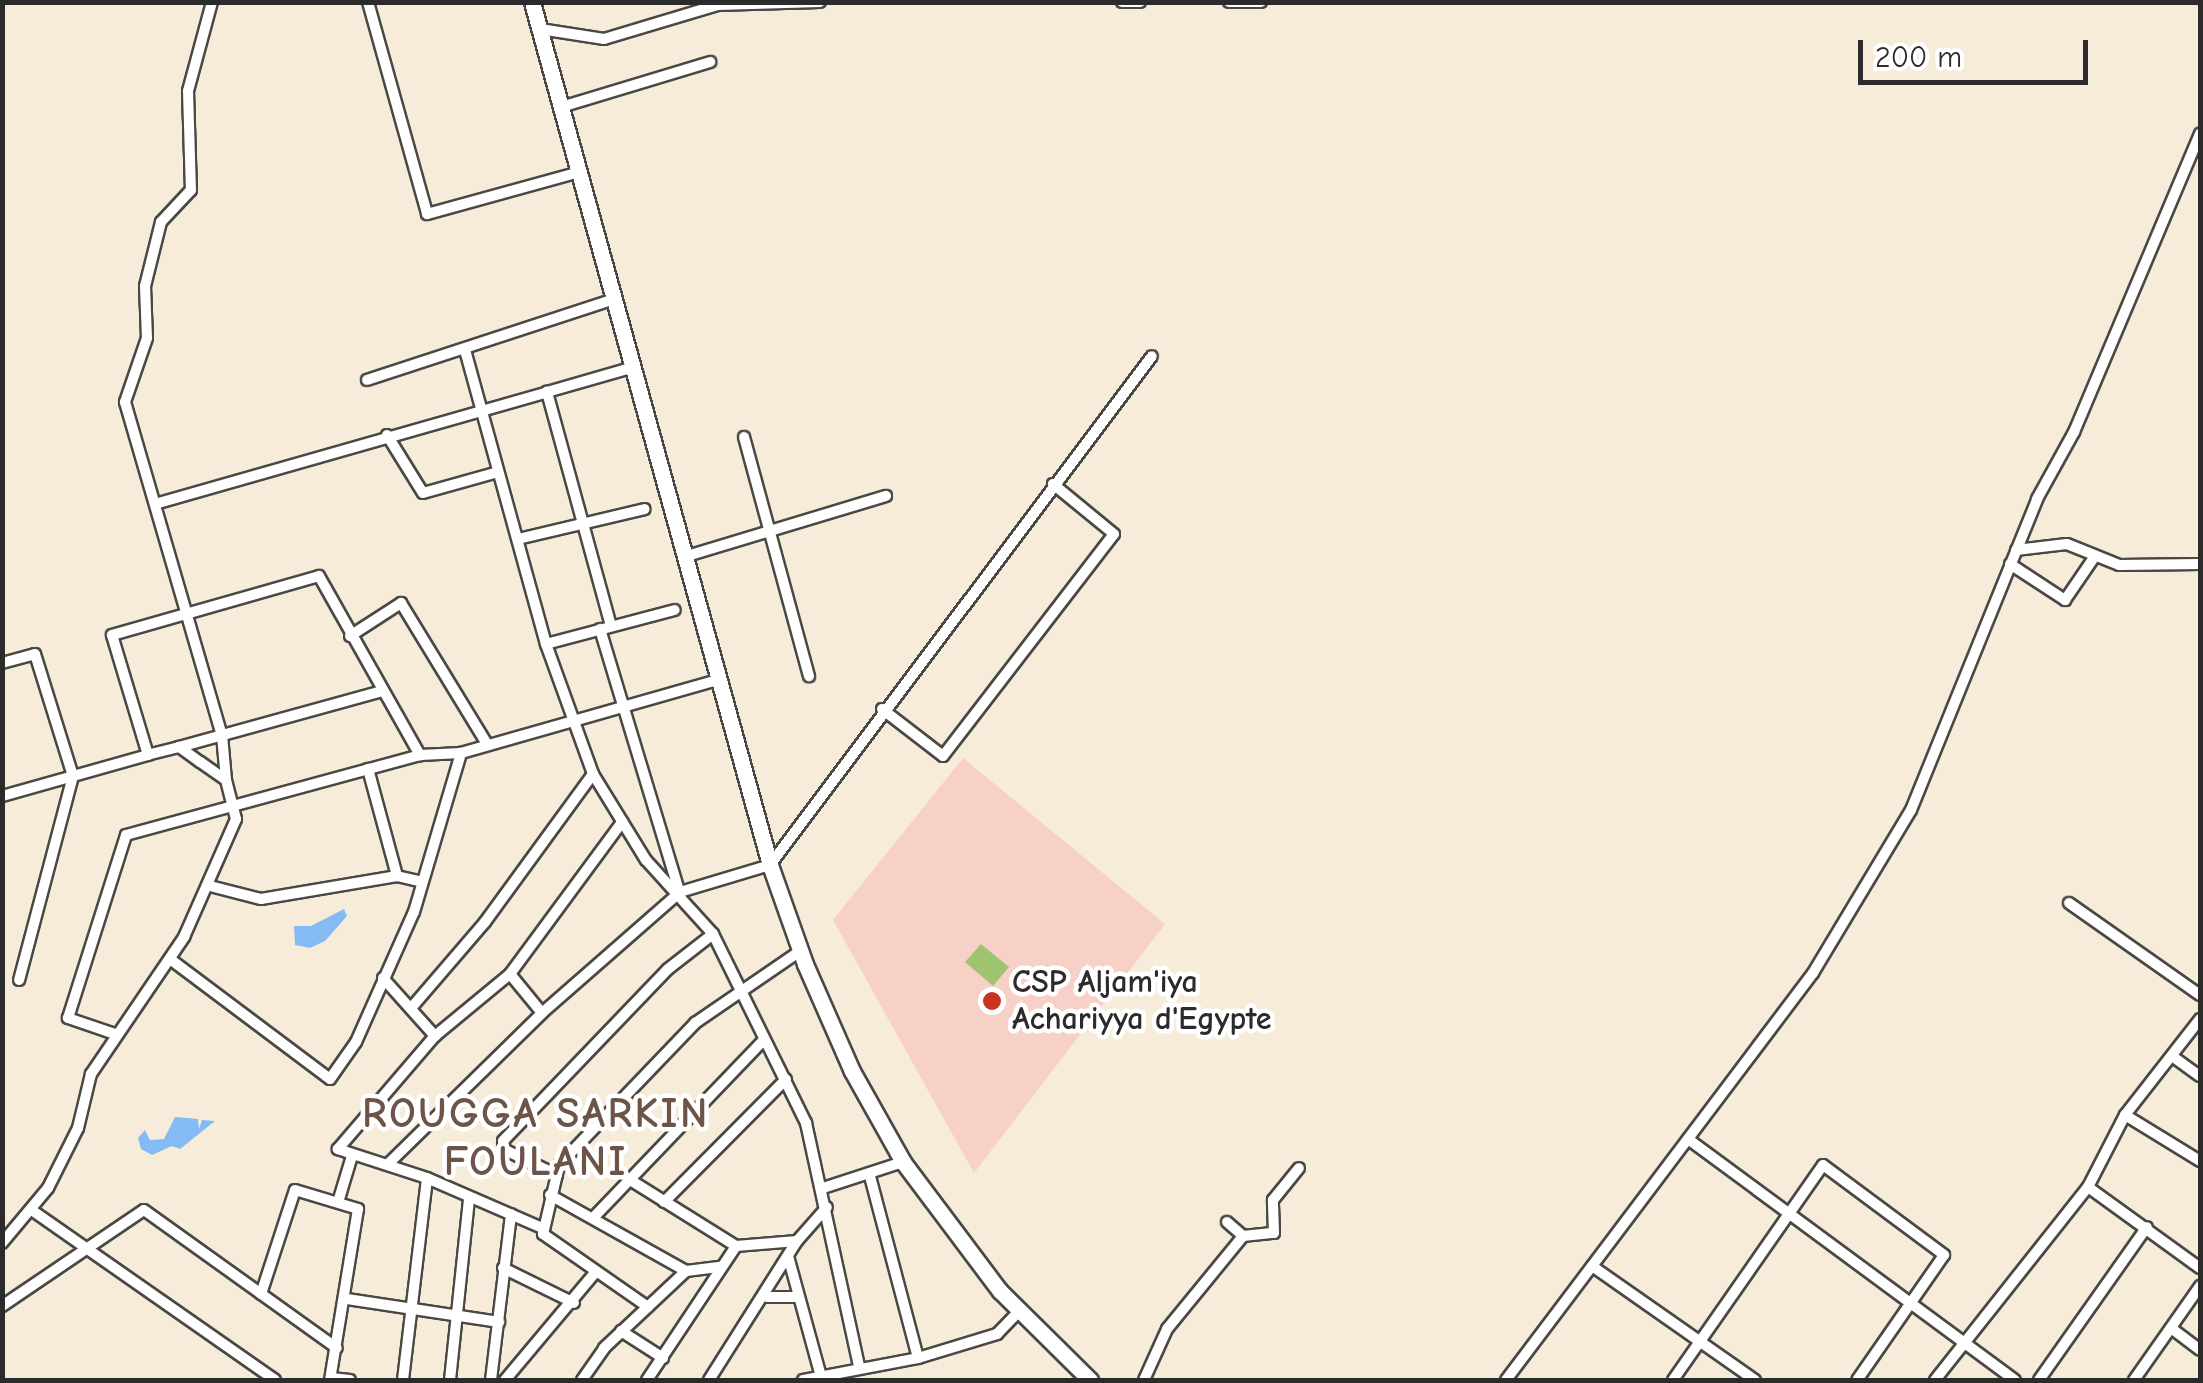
<!DOCTYPE html>
<html>
<head>
<meta charset="utf-8">
<style>
	body { margin:0 }
	#map { position:relative; width:2203px; height:1383px; overflow:hidden; background:#f7ecda; font-family:"Comic Neue",sans-serif }
	div>[style] { position:absolute }
	.built>* { inset:0; background:#f7d1c8 }
	.green>* { inset:0; background:#9ec46f }
	.water>* { inset:0; background:#84bbf4 }
	.roads { filter:drop-shadow(2px 0 #4a4845) drop-shadow(-2px 0 #4a4845) drop-shadow(0 2px #4a4845) drop-shadow(0 -2px #4a4845) }
	.minor>* { height:10px; margin:-5px; padding:0 5px; transform-origin:5px; border-radius:5px; background:#fff }
	.highway>* { height:15px; margin:-7.5px; padding:0 7.5px; transform-origin:7.5px; border-radius:7.5px; background:#fff }
	.dots>* { width:28px; height:28px; translate:-50% -50%; box-sizing:border-box; border:5px solid #fff; border-radius:50% }
	span { translate:-50% -50%; white-space:nowrap; text-align:center; line-height:1.15; -webkit-text-stroke:9px #fff; paint-order:stroke }
	.poi-label { font-size:32px; color:#2b2b2b; font-weight:700 }
	.left { translate:0 -50%; text-align:left }
	.district-label { font-size:42px; color:#6c5448; font-weight:700; letter-spacing:2.5px }
	.frame { position:absolute; inset:0; border:5px solid #2b2b2b; pointer-events:none }
	.scale { position:absolute; left:1858px; top:40px; width:230px; height:45px; box-sizing:border-box; border:5px solid #2b2b2b; border-top:0; padding-left:12px; font-size:30px; line-height:35px; white-space:nowrap; color:#2b2b2b; -webkit-text-stroke:8px #fff; paint-order:stroke }
</style>
</head>
<body>
<div id="map">
	<div class="built">
		<i style="clip-path:polygon(963px 758px,1165px 924px,974px 1173px,833px 920px)"></i>
	</div>
	<div class="green">
		<i style="clip-path:polygon(981px 944px,1009px 967px,993px 986px,965px 962px)"></i>
	</div>
	<div class="water">
		<i style="clip-path:polygon(344px 909px,347px 916px,325px 941px,310px 948px,295px 945px,294px 926px,311px 926px)"></i>
		<i style="clip-path:polygon(175px 1117px,198px 1119px,199px 1129px,202px 1120px,215px 1121px,180px 1149px,172px 1146px,152px 1155px,141px 1149px,138px 1138px,145px 1130px,150px 1140px,164px 1139px)"></i>
	</div>
	<div class="roads">
		<div class="minor">
			<i style="left:212px;top:2px;width:92px;rotate:105.1deg"></i>
			<i style="left:188px;top:91px;width:99px;rotate:88.3deg"></i>
			<i style="left:191px;top:190px;width:44px;rotate:133.2deg"></i>
			<i style="left:161px;top:222px;width:66px;rotate:104deg"></i>
			<i style="left:145px;top:286px;width:52px;rotate:87.8deg"></i>
			<i style="left:147px;top:338px;width:68px;rotate:109deg"></i>
			<i style="left:125px;top:402px;width:347px;rotate:73.8deg"></i>
			<i style="left:222px;top:735px;width:45px;rotate:84.9deg"></i>
			<i style="left:368px;top:2px;width:220px;rotate:74.4deg"></i>
			<i style="left:427px;top:214px;width:158px;rotate:-15.4deg"></i>
			<i style="left:1122px;top:2px;width:18px"></i>
			<i style="left:1229px;top:2px;width:32px"></i>
			<i style="left:540px;top:29px;width:65px;rotate:8.9deg"></i>
			<i style="left:604px;top:39px;width:118px;rotate:-16.7deg"></i>
			<i style="left:717px;top:5px;width:103px;rotate:-1.7deg"></i>
			<i style="left:561px;top:107px;width:156px;rotate:-16.8deg"></i>
			<i style="left:465px;top:350px;width:305px;rotate:74.6deg"></i>
			<i style="left:546px;top:644px;width:138px;rotate:70.1deg"></i>
			<i style="left:593px;top:774px;width:101px;rotate:58.4deg"></i>
			<i style="left:646px;top:860px;width:100px;rotate:47.8deg"></i>
			<i style="left:713px;top:934px;width:211px;rotate:63.8deg"></i>
			<i style="left:806px;top:1123px;width:249px;rotate:77.7deg"></i>
			<i style="left:367px;top:380px;width:261px;rotate:-18.1deg"></i>
			<i style="left:387px;top:435px;width:68px;rotate:58.2deg"></i>
			<i style="left:423px;top:493px;width:78px;rotate:-15.6deg"></i>
			<i style="left:744px;top:437px;width:248px;rotate:74.8deg"></i>
			<i style="left:155px;top:504px;width:408px;rotate:-15.9deg"></i>
			<i style="left:518px;top:539px;width:130px;rotate:-13.3deg"></i>
			<i style="left:2016px;top:550px;width:51px;rotate:-6.7deg"></i>
			<i style="left:2067px;top:544px;width:56px;rotate:22deg"></i>
			<i style="left:2119px;top:565px;width:81px;rotate:-0.7deg"></i>
			<i style="left:687px;top:556px;width:208px;rotate:-16.8deg"></i>
			<i style="left:2010px;top:564px;width:66px;rotate:33.2deg"></i>
			<i style="left:2065px;top:600px;width:53px;rotate:-55.7deg"></i>
			<i style="left:611px;top:626px;width:243px;rotate:-105.3deg"></i>
			<i style="left:547px;top:392px;width:91px;rotate:-16deg"></i>
			<i style="left:600px;top:629px;width:274px;rotate:73.2deg"></i>
			<i style="left:350px;top:636px;width:61px;rotate:-32.9deg"></i>
			<i style="left:401px;top:603px;width:165px;rotate:58.6deg"></i>
			<i style="left:546px;top:644px;width:133px;rotate:-14.8deg"></i>
			<i style="left:2px;top:663px;width:34px;rotate:-15deg"></i>
			<i style="left:35px;top:654px;width:128px;rotate:72.7deg"></i>
			<i style="left:73px;top:776px;width:211px;rotate:104.8deg"></i>
			<i style="left:882px;top:709px;width:77px;rotate:37.6deg"></i>
			<i style="left:943px;top:756px;width:280px;rotate:-52.4deg"></i>
			<i style="left:1114px;top:534px;width:79px;rotate:-140.7deg"></i>
			<i style="left:179px;top:747px;width:211px;rotate:-15.4deg"></i>
			<i style="left:368px;top:769px;width:111px;rotate:74.8deg"></i>
			<i style="left:2px;top:796px;width:152px;rotate:-15.7deg"></i>
			<i style="left:210px;top:886px;width:53px;rotate:14.3deg"></i>
			<i style="left:261px;top:899px;width:138px;rotate:-9.6deg"></i>
			<i style="left:397px;top:876px;width:26px;rotate:13deg"></i>
			<i style="left:2069px;top:903px;width:160px;rotate:35.1deg"></i>
			<i style="left:170px;top:959px;width:200px;rotate:36.9deg"></i>
			<i style="left:330px;top:1079px;width:45px;rotate:-54.9deg"></i>
			<i style="left:356px;top:1042px;width:142px;rotate:-66deg"></i>
			<i style="left:414px;top:912px;width:166px;rotate:-73.5deg"></i>
			<i style="left:461px;top:753px;width:269px;rotate:-15.9deg"></i>
			<i style="left:510px;top:974px;width:50px;rotate:50.6deg"></i>
			<i style="left:383px;top:978px;width:78px;rotate:48.1deg"></i>
			<i style="left:412px;top:1007px;width:112px;rotate:-49.3deg"></i>
			<i style="left:485px;top:922px;width:183px;rotate:-53.9deg"></i>
			<i style="left:115px;top:1034px;width:50px;rotate:-161.2deg"></i>
			<i style="left:68px;top:1018px;width:192px;rotate:-72.4deg"></i>
			<i style="left:126px;top:835px;width:305px;rotate:-15.2deg"></i>
			<i style="left:420px;top:755px;width:41px;rotate:-2.8deg"></i>
			<i style="left:2172px;top:1056px;width:34px;rotate:36deg"></i>
			<i style="left:2125px;top:1115px;width:88px;rotate:31.5deg"></i>
			<i style="left:1688px;top:1139px;width:406px;rotate:36.4deg"></i>
			<i style="left:388px;top:1164px;width:216px;rotate:-44.4deg"></i>
			<i style="left:542px;top:1013px;width:184px;rotate:-41.2deg"></i>
			<i style="left:680px;top:892px;width:94px;rotate:-16.7deg"></i>
			<i style="left:770px;top:865px;width:636px;rotate:-53.11deg"></i>
			<i style="left:557px;top:1175px;width:58px;rotate:-154.3deg"></i>
			<i style="left:505px;top:1150px;width:9px;rotate:-103deg"></i>
			<i style="left:503px;top:1141px;width:238px;rotate:-46.2deg"></i>
			<i style="left:668px;top:969px;width:57px;rotate:-37.9deg"></i>
			<i style="left:627px;top:1178px;width:128px;rotate:32deg"></i>
			<i style="left:736px;top:1246px;width:61px;rotate:-4.7deg"></i>
			<i style="left:2088px;top:1187px;width:138px;rotate:35.9deg"></i>
			<i style="left:823px;top:1188px;width:84px;rotate:-18deg"></i>
			<i style="left:550px;top:1195px;width:156px;rotate:29.2deg"></i>
			<i style="left:686px;top:1271px;width:35px;rotate:-7deg"></i>
			<i style="left:339px;top:1199px;width:45px;rotate:-73.2deg"></i>
			<i style="left:664px;top:1202px;width:173px;rotate:-45.2deg"></i>
			<i style="left:33px;top:1211px;width:295px;rotate:34.9deg"></i>
			<i style="left:593px;top:1218px;width:244px;rotate:-46.2deg"></i>
			<i style="left:1227px;top:1222px;width:21px;rotate:41deg"></i>
			<i style="left:540px;top:1227px;width:123px;rotate:-156.6deg"></i>
			<i style="left:427px;top:1178px;width:94px;rotate:-162deg"></i>
			<i style="left:338px;top:1149px;width:149px;rotate:-49.4deg"></i>
			<i style="left:435px;top:1036px;width:97px;rotate:-39.6deg"></i>
			<i style="left:510px;top:974px;width:189px;rotate:-53.6deg"></i>
			<i style="left:2px;top:1243px;width:72px;rotate:-50.1deg"></i>
			<i style="left:48px;top:1188px;width:67px;rotate:-63.4deg"></i>
			<i style="left:78px;top:1128px;width:56px;rotate:-76.5deg"></i>
			<i style="left:91px;top:1074px;width:166px;rotate:-55.8deg"></i>
			<i style="left:184px;top:937px;width:129px;rotate:-66.2deg"></i>
			<i style="left:236px;top:819px;width:40px;rotate:-104.4deg"></i>
			<i style="left:226px;top:780px;width:32px;rotate:-145deg"></i>
			<i style="left:200px;top:762px;width:26px;rotate:-144deg"></i>
			<i style="left:179px;top:747px;width:32px;rotate:166deg"></i>
			<i style="left:148px;top:755px;width:125px;rotate:-106.7deg"></i>
			<i style="left:112px;top:635px;width:215px;rotate:-15.9deg"></i>
			<i style="left:319px;top:576px;width:206px;rotate:60.6deg"></i>
			<i style="left:788px;top:1256px;width:129px;rotate:74.7deg"></i>
			<i style="left:1592px;top:1266px;width:199px;rotate:35deg"></i>
			<i style="left:503px;top:1268px;width:79px;rotate:26.2deg"></i>
			<i style="left:261px;top:1294px;width:109px;rotate:-71.9deg"></i>
			<i style="left:295px;top:1190px;width:66px;rotate:16.8deg"></i>
			<i style="left:358px;top:1209px;width:173px;rotate:99.3deg"></i>
			<i style="left:767px;top:1297px;width:31px"></i>
			<i style="left:347px;top:1299px;width:154px;rotate:8.6deg"></i>
			<i style="left:2px;top:1306px;width:171px;rotate:-34.1deg"></i>
			<i style="left:144px;top:1210px;width:237px;rotate:35.6deg"></i>
			<i style="left:648px;top:1307px;width:128px;rotate:-145.2deg"></i>
			<i style="left:543px;top:1234px;width:71px;rotate:-76.9deg"></i>
			<i style="left:559px;top:1165px;width:197px;rotate:-46.2deg"></i>
			<i style="left:695px;top:1023px;width:127px;rotate:-34.4deg"></i>
			<i style="left:2171px;top:1328px;width:36px;rotate:37deg"></i>
			<i style="left:621px;top:1331px;width:50px;rotate:32.7deg"></i>
			<i style="left:918px;top:1358px;width:83px;rotate:-16.9deg"></i>
			<i style="left:997px;top:1334px;width:32px;rotate:-46deg"></i>
			<i style="left:331px;top:1378px;width:19px;rotate:6deg"></i>
			<i style="left:403px;top:1380px;width:203px;rotate:-83.2deg"></i>
			<i style="left:450px;top:1380px;width:182px;rotate:-84deg"></i>
			<i style="left:491px;top:1380px;width:167px;rotate:-83.1deg"></i>
			<i style="left:505px;top:1380px;width:137px;rotate:-50deg"></i>
			<i style="left:582px;top:1380px;width:39px;rotate:-55deg"></i>
			<i style="left:604px;top:1348px;width:112px;rotate:-43.2deg"></i>
			<i style="left:647px;top:1380px;width:161px;rotate:-56.4deg"></i>
			<i style="left:709px;top:1380px;width:165px;rotate:-57.7deg"></i>
			<i style="left:797px;top:1241px;width:45px;rotate:-48.6deg"></i>
			<i style="left:803px;top:1380px;width:117px;rotate:-10.8deg"></i>
			<i style="left:918px;top:1358px;width:191px;rotate:-104.8deg"></i>
			<i style="left:1144px;top:1380px;width:56px;rotate:-65.7deg"></i>
			<i style="left:1167px;top:1329px;width:120px;rotate:-50.7deg"></i>
			<i style="left:1243px;top:1236px;width:31px;rotate:-6deg"></i>
			<i style="left:1274px;top:1233px;width:33px;rotate:-92deg"></i>
			<i style="left:1273px;top:1200px;width:41px;rotate:-50.9deg"></i>
			<i style="left:1506px;top:1380px;width:510px;rotate:-52.97deg"></i>
			<i style="left:1813px;top:973px;width:190px;rotate:-59deg"></i>
			<i style="left:1911px;top:810px;width:336px;rotate:-67.9deg"></i>
			<i style="left:2037px;top:499px;width:77px;rotate:-61.1deg"></i>
			<i style="left:2074px;top:432px;width:324px;rotate:-67.1deg"></i>
			<i style="left:1673px;top:1380px;width:262px;rotate:-55.1deg"></i>
			<i style="left:1823px;top:1165px;width:151px;rotate:36.6deg"></i>
			<i style="left:1944px;top:1255px;width:152px;rotate:124.8deg"></i>
			<i style="left:1935px;top:1380px;width:246px;rotate:-51.6deg"></i>
			<i style="left:2088px;top:1187px;width:81px;rotate:-62.8deg"></i>
			<i style="left:2125px;top:1115px;width:122px;rotate:-52deg"></i>
			<i style="left:2039px;top:1380px;width:187px;rotate:-54.8deg"></i>
			<i style="left:2134px;top:1380px;width:115px;rotate:-54.9deg"></i>
		</div>
		<div class="highway">
			<i style="left:532px;top:2px;width:895px;rotate:74.58deg"></i>
			<i style="left:770px;top:865px;width:105px;rotate:70.5deg"></i>
			<i style="left:805px;top:964px;width:117px;rotate:66.3deg"></i>
			<i style="left:852px;top:1071px;width:104px;rotate:60.7deg"></i>
			<i style="left:903px;top:1162px;width:161px;rotate:53.1deg"></i>
			<i style="left:1000px;top:1291px;width:127px;rotate:44.7deg"></i>
		</div>
	</div>
	<div class="dots">
		<i style="left:992px;top:1001px;background:#c8321e"></i>
	</div>
	<div class="poi-label">
		<span class="left" style="left:1012px;top:1001px">CSP Aljam'iya<br>Achariyya d'Egypte</span>
	</div>
	<div class="district-label">
		<span style="left:536px;top:1138px">ROUGGA SARKIN<br>FOULANI</span>
	</div>
	<div class="frame"></div>
	<div class="scale">200 m</div>
</div>
</body>
</html>
